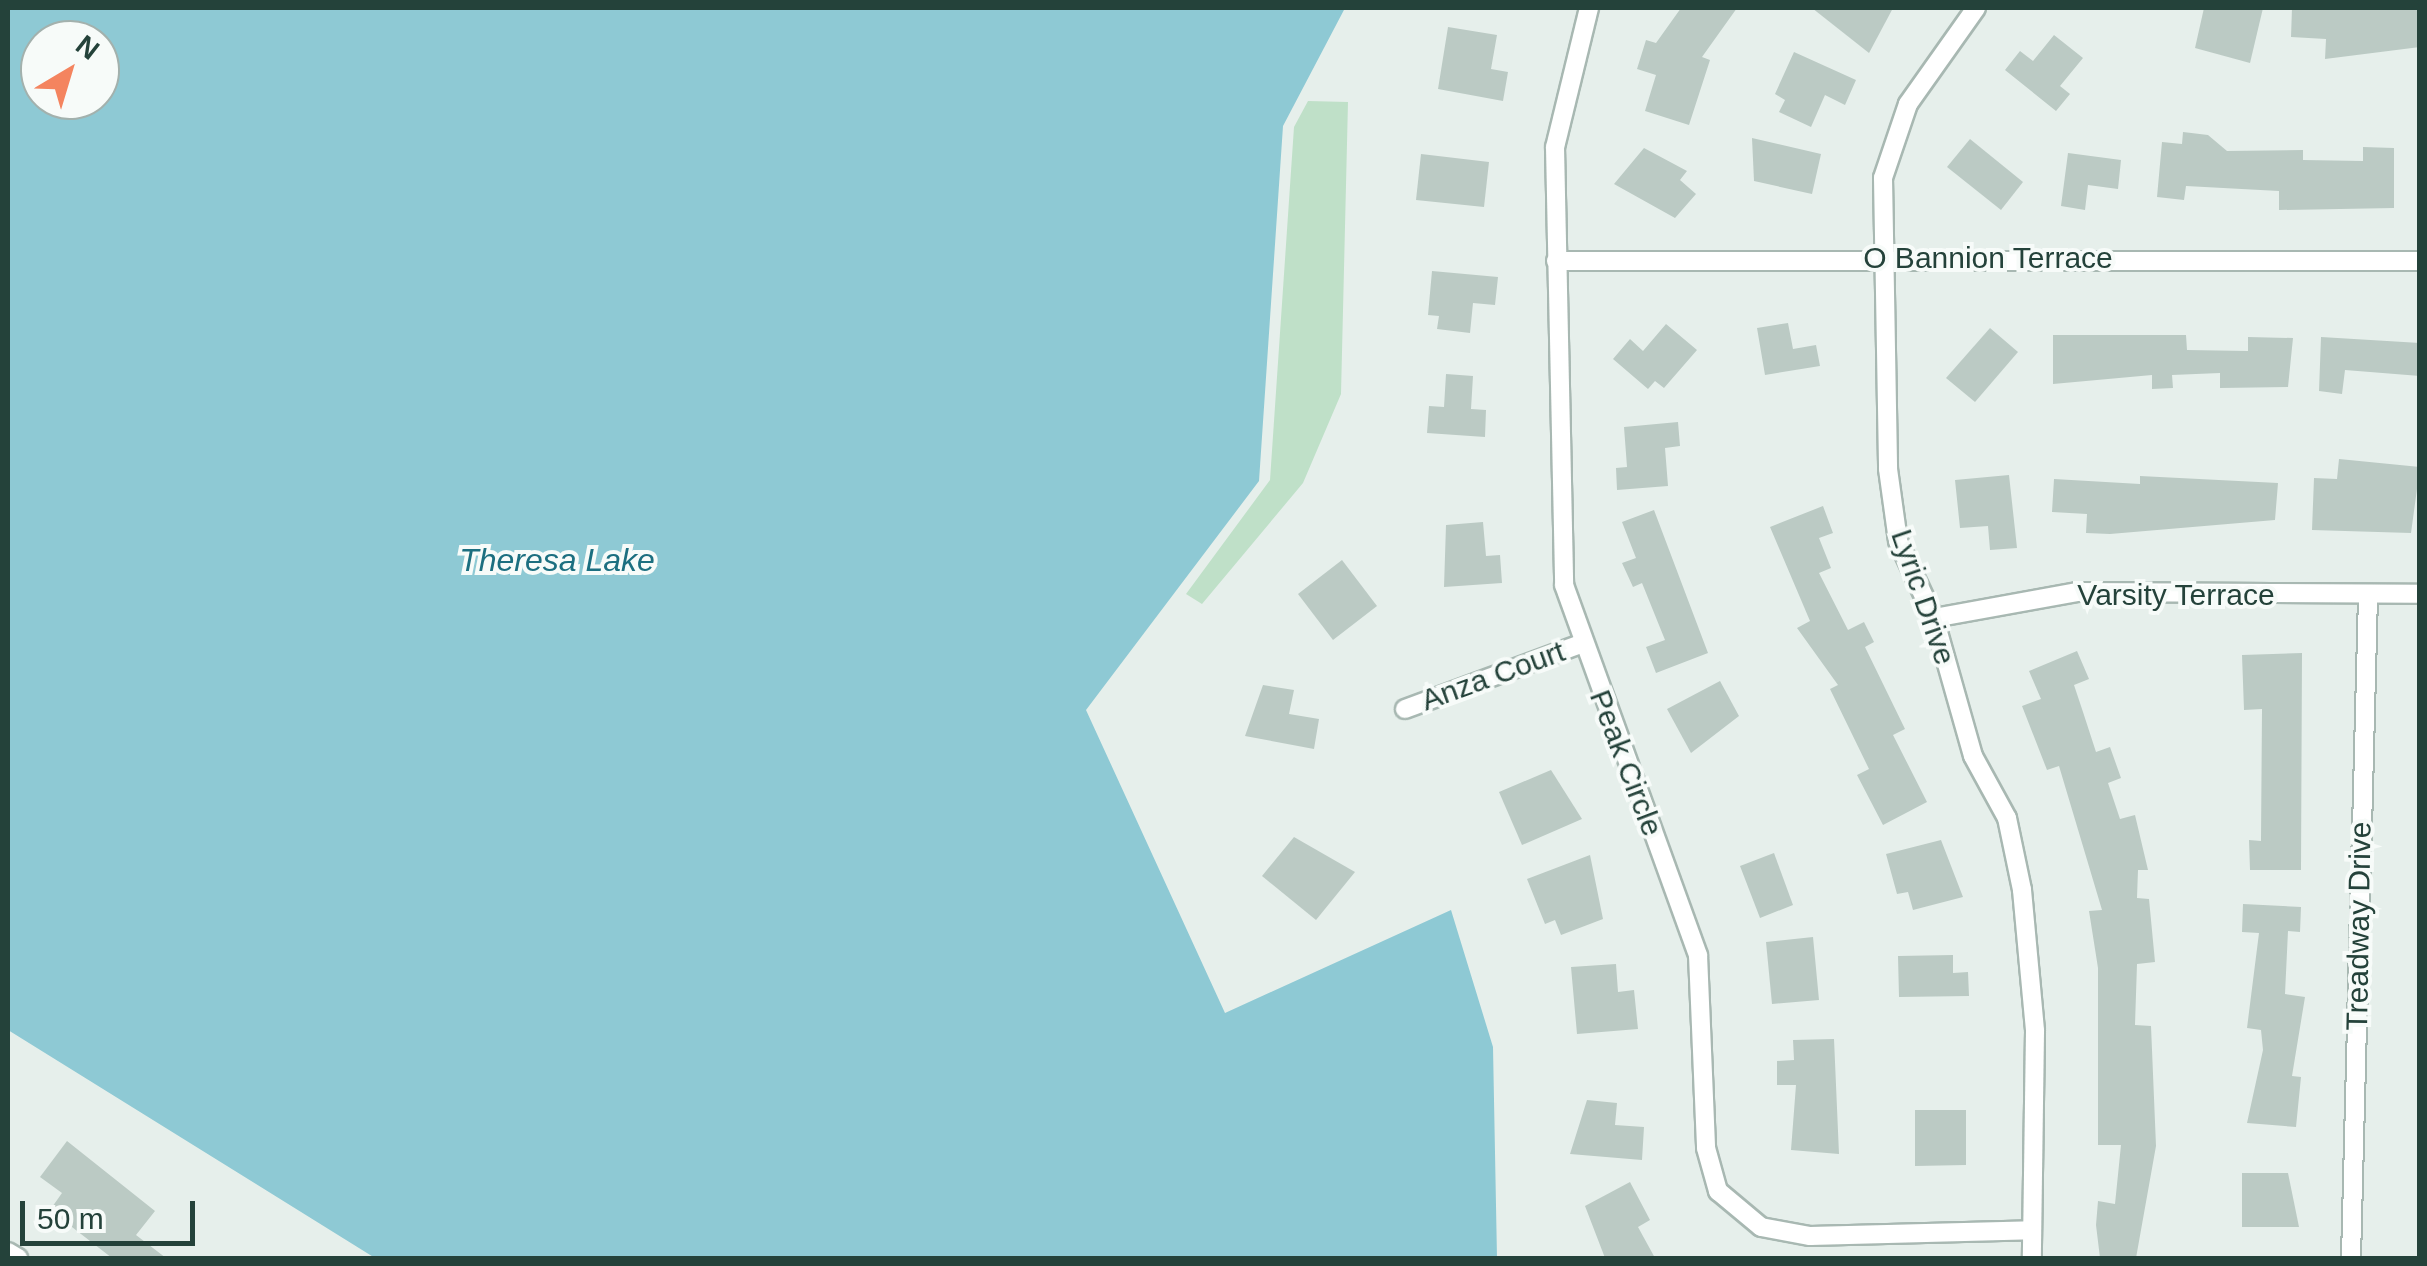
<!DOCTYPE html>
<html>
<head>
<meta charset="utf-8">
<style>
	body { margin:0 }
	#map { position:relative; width:2427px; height:1266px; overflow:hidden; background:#e6efeb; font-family:Arial,sans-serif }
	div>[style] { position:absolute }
	.green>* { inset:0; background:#bfe0c8 }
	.water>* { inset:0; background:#8ec9d4 }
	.building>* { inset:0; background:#bbcac4 }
	.roads { filter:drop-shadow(2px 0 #a8b8b2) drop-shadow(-2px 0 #a8b8b2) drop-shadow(0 2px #a8b8b2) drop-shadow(0 -2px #a8b8b2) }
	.street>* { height:18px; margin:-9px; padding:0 9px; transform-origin:9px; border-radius:9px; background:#fff }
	span { translate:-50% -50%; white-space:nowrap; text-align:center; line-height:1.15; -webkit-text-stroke:8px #f7fbf9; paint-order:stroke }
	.street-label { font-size:30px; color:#24423a }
	.water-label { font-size:32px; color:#1c6f80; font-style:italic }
	.frame { position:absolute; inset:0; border:10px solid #24423a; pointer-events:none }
	.north { position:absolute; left:20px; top:20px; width:100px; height:100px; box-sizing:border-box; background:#f7fbf9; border:2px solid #a3b1ad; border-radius:50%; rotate:38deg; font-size:28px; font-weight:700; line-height:40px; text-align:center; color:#24423a }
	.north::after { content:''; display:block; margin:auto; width:35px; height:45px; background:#f4845f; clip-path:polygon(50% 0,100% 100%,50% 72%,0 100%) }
	.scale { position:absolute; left:20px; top:1201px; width:175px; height:45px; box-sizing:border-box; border:5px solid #24423a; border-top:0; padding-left:12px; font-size:30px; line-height:35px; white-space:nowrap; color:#24423a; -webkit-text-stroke:8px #f7fbf9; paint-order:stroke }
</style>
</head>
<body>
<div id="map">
	<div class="green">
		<i style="clip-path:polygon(1308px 101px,1348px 102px,1341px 394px,1303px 483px,1202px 604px,1186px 594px,1270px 480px,1294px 127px)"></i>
	</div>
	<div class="water">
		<i style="clip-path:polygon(evenodd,8px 8px,1345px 8px,1283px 126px,1259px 481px,1086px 710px,1225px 1013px,1451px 910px,1493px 1047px,1497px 1258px,375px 1258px,8px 1030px,8px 8px,40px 40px,100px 40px,100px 100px,40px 100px,40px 40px)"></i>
	</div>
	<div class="building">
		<i style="clip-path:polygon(1681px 8px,1737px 8px,1702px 57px,1710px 60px,1689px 125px,1645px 111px,1656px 75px,1637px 69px,1646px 40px,1656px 43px)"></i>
		<i style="clip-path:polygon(1812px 8px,1893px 8px,1869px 53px)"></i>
		<i style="clip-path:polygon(2204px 8px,2263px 8px,2250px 63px,2195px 48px)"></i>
		<i style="clip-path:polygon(2292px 8px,2420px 8px,2420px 47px,2325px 59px,2326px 39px,2291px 37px)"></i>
		<i style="clip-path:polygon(1448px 27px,1497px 35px,1491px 69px,1508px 72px,1503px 101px,1438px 89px)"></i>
		<i style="clip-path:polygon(2054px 35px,2083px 58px,2060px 86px,2070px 94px,2056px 111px,2005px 70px,2020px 51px,2033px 61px)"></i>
		<i style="clip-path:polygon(1794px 52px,1856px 80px,1845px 105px,1825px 95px,1811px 127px,1779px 112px,1785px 100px,1775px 94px)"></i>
		<i style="clip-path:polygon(2183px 132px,2208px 135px,2227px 151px,2303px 150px,2303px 160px,2363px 161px,2363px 147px,2394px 148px,2394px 208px,2279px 210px,2279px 191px,2186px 186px,2184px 200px,2157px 197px,2162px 142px,2182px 144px)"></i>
		<i style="clip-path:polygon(1752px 138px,1821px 154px,1812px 194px,1754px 181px)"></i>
		<i style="clip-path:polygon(1970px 139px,2023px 182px,2001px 210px,1947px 167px)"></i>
		<i style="clip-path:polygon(1644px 148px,1687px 171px,1680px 180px,1696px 194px,1675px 218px,1614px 184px)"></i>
		<i style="clip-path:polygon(2068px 153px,2121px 160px,2118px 189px,2088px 185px,2085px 210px,2061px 206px)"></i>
		<i style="clip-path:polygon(1421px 154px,1489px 162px,1484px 207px,1416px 200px)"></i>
		<i style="clip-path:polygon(1432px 271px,1498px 277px,1495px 305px,1473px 303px,1470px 333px,1437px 329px,1439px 316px,1428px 315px)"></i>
		<i style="clip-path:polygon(1788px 323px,1793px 349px,1816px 345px,1820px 366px,1765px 375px,1757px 328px)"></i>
		<i style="clip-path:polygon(1666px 324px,1697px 350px,1664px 388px,1655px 381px,1648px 389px,1613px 359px,1630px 339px,1643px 351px)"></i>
		<i style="clip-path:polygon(1990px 328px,2018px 352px,1975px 402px,1946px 378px)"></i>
		<i style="clip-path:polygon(2053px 335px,2186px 335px,2187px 350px,2248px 351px,2248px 337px,2293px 338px,2288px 387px,2220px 388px,2220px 373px,2172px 375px,2173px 388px,2152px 389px,2152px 375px,2053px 384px)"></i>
		<i style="clip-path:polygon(2321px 337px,2420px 343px,2420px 376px,2345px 370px,2342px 394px,2319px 391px)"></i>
		<i style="clip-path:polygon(1446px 374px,1473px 376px,1471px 409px,1486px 410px,1485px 437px,1427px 433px,1429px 406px,1444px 407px)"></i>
		<i style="clip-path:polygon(1678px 422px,1680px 446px,1665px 448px,1668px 486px,1617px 490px,1616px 468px,1627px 467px,1624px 427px)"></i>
		<i style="clip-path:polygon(2339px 459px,2420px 467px,2411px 533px,2312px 530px,2314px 478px,2337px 479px)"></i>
		<i style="clip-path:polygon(2009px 475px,2017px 548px,1990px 550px,1988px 526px,1960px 528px,1955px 480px)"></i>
		<i style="clip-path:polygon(2140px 476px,2278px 483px,2275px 520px,2110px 534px,2086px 533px,2087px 514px,2052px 512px,2054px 479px,2140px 484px)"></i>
		<i style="clip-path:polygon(1823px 506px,1833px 533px,1819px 538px,1831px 568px,1819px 573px,1848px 630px,1864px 622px,1874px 642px,1865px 647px,1905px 729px,1893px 735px,1927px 802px,1883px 825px,1857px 775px,1869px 769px,1830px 689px,1838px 685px,1797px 628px,1810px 621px,1770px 527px)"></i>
		<i style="clip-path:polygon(1654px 510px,1708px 653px,1656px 673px,1646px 647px,1665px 640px,1642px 583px,1633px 587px,1622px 563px,1636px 558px,1622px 522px)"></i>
		<i style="clip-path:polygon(1483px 522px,1486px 556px,1500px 555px,1502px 583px,1444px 587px,1446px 525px)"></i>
		<i style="clip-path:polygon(1342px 560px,1377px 606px,1333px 640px,1298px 594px)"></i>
		<i style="clip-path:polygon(2077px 651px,2089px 679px,2074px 685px,2083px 712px,2096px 752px,2110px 747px,2121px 778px,2108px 783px,2120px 819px,2135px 815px,2148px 870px,2138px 870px,2137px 898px,2149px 899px,2155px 962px,2137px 964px,2135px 1025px,2151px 1026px,2156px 1146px,2136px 1258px,2100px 1258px,2096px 1225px,2098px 1201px,2115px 1204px,2121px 1145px,2098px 1145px,2098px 968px,2089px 911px,2102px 910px,2059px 766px,2047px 770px,2022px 706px,2041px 699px,2029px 671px)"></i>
		<i style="clip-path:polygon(2302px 653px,2301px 870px,2250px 870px,2249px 840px,2261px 841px,2262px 709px,2244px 710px,2242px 655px)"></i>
		<i style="clip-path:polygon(1720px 681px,1739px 716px,1691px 753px,1667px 709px)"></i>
		<i style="clip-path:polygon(1263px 685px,1294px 690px,1289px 714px,1319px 719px,1314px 749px,1245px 736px)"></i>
		<i style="clip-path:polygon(1551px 770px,1582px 819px,1522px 845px,1499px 792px)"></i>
		<i style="clip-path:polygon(1294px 837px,1355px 872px,1316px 920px,1262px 876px)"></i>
		<i style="clip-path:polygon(1941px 840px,1963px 897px,1913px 910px,1908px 892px,1897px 894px,1886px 854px)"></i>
		<i style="clip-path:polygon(1774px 853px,1793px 905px,1760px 918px,1740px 866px)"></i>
		<i style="clip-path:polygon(1590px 855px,1603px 919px,1561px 935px,1555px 920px,1545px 924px,1527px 879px)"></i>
		<i style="clip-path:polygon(2243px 904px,2301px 907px,2300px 932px,2288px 931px,2285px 994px,2305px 997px,2292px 1076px,2301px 1077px,2296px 1127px,2247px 1123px,2263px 1050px,2261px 1030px,2247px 1028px,2259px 933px,2242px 932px)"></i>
		<i style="clip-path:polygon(1813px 937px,1819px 1000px,1772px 1004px,1766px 942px)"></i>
		<i style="clip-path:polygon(1953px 955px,1953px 973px,1968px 972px,1969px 996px,1899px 997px,1898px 956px)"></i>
		<i style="clip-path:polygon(1616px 964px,1618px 992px,1634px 990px,1638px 1029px,1577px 1034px,1571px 967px)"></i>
		<i style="clip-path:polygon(1834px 1039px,1839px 1154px,1791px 1150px,1796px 1085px,1777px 1085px,1777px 1061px,1794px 1060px,1793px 1040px)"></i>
		<i style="clip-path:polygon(1587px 1100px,1617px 1103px,1615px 1125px,1644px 1127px,1642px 1160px,1570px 1154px)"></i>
		<i style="clip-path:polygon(1915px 1110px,1966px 1110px,1966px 1165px,1915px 1166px)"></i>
		<i style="clip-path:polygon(67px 1141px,155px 1211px,136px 1235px,166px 1258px,112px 1258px,50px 1210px,62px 1193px,40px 1177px)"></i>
		<i style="clip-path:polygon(2242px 1173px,2288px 1173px,2299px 1227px,2242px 1227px)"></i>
		<i style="clip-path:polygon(1630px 1182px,1650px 1220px,1638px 1227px,1655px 1258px,1605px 1258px,1585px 1206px)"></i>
	</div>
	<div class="roads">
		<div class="street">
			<i style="left:1589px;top:8px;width:143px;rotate:103.7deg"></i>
			<i style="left:1555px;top:147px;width:438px;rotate:88.8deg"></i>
			<i style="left:1564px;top:585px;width:394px;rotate:70.1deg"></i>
			<i style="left:1698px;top:955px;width:193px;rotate:87.6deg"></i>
			<i style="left:1706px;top:1148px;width:45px;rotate:74.4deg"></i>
			<i style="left:1718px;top:1191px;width:56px;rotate:39.9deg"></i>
			<i style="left:1761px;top:1227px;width:50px;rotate:10.4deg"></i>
			<i style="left:1810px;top:1236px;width:222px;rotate:-1.5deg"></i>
			<i style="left:1976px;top:8px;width:118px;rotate:125.3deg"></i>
			<i style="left:1908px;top:104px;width:78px;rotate:108.7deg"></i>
			<i style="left:1883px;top:178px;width:291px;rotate:89deg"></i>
			<i style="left:1888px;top:469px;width:73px;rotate:82.1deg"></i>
			<i style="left:1898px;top:541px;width:85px;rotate:64.9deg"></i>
			<i style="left:1934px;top:618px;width:143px;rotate:74.2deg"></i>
			<i style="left:1973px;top:756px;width:71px;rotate:61.3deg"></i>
			<i style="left:2007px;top:818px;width:74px;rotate:78.2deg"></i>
			<i style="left:2022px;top:890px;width:142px;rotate:84.7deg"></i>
			<i style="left:2035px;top:1031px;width:227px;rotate:90.8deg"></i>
			<i style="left:1556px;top:261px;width:864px"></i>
			<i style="left:1934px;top:618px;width:145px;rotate:-10.3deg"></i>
			<i style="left:2077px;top:592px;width:343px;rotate:0.3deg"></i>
			<i style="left:1405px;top:709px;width:188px;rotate:-20.3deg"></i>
			<i style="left:8px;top:1252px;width:12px;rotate:31deg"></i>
			<i style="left:2351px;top:1258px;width:664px;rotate:-88.53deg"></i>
		</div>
	</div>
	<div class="street-label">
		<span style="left:1988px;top:258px">O Bannion Terrace</span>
		<span style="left:2176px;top:595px">Varsity Terrace</span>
		<span style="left:1923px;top:597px;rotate:71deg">Lyric Drive</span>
		<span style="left:1493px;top:676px;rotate:-20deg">Anza Court</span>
		<span style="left:1626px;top:763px;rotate:69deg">Peak Circle</span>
		<span style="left:2359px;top:926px;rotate:-89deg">Treadway Drive</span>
	</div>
	<div class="water-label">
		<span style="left:557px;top:560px">Theresa Lake</span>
	</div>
	<div class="frame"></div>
	<div class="north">N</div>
	<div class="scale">50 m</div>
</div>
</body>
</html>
